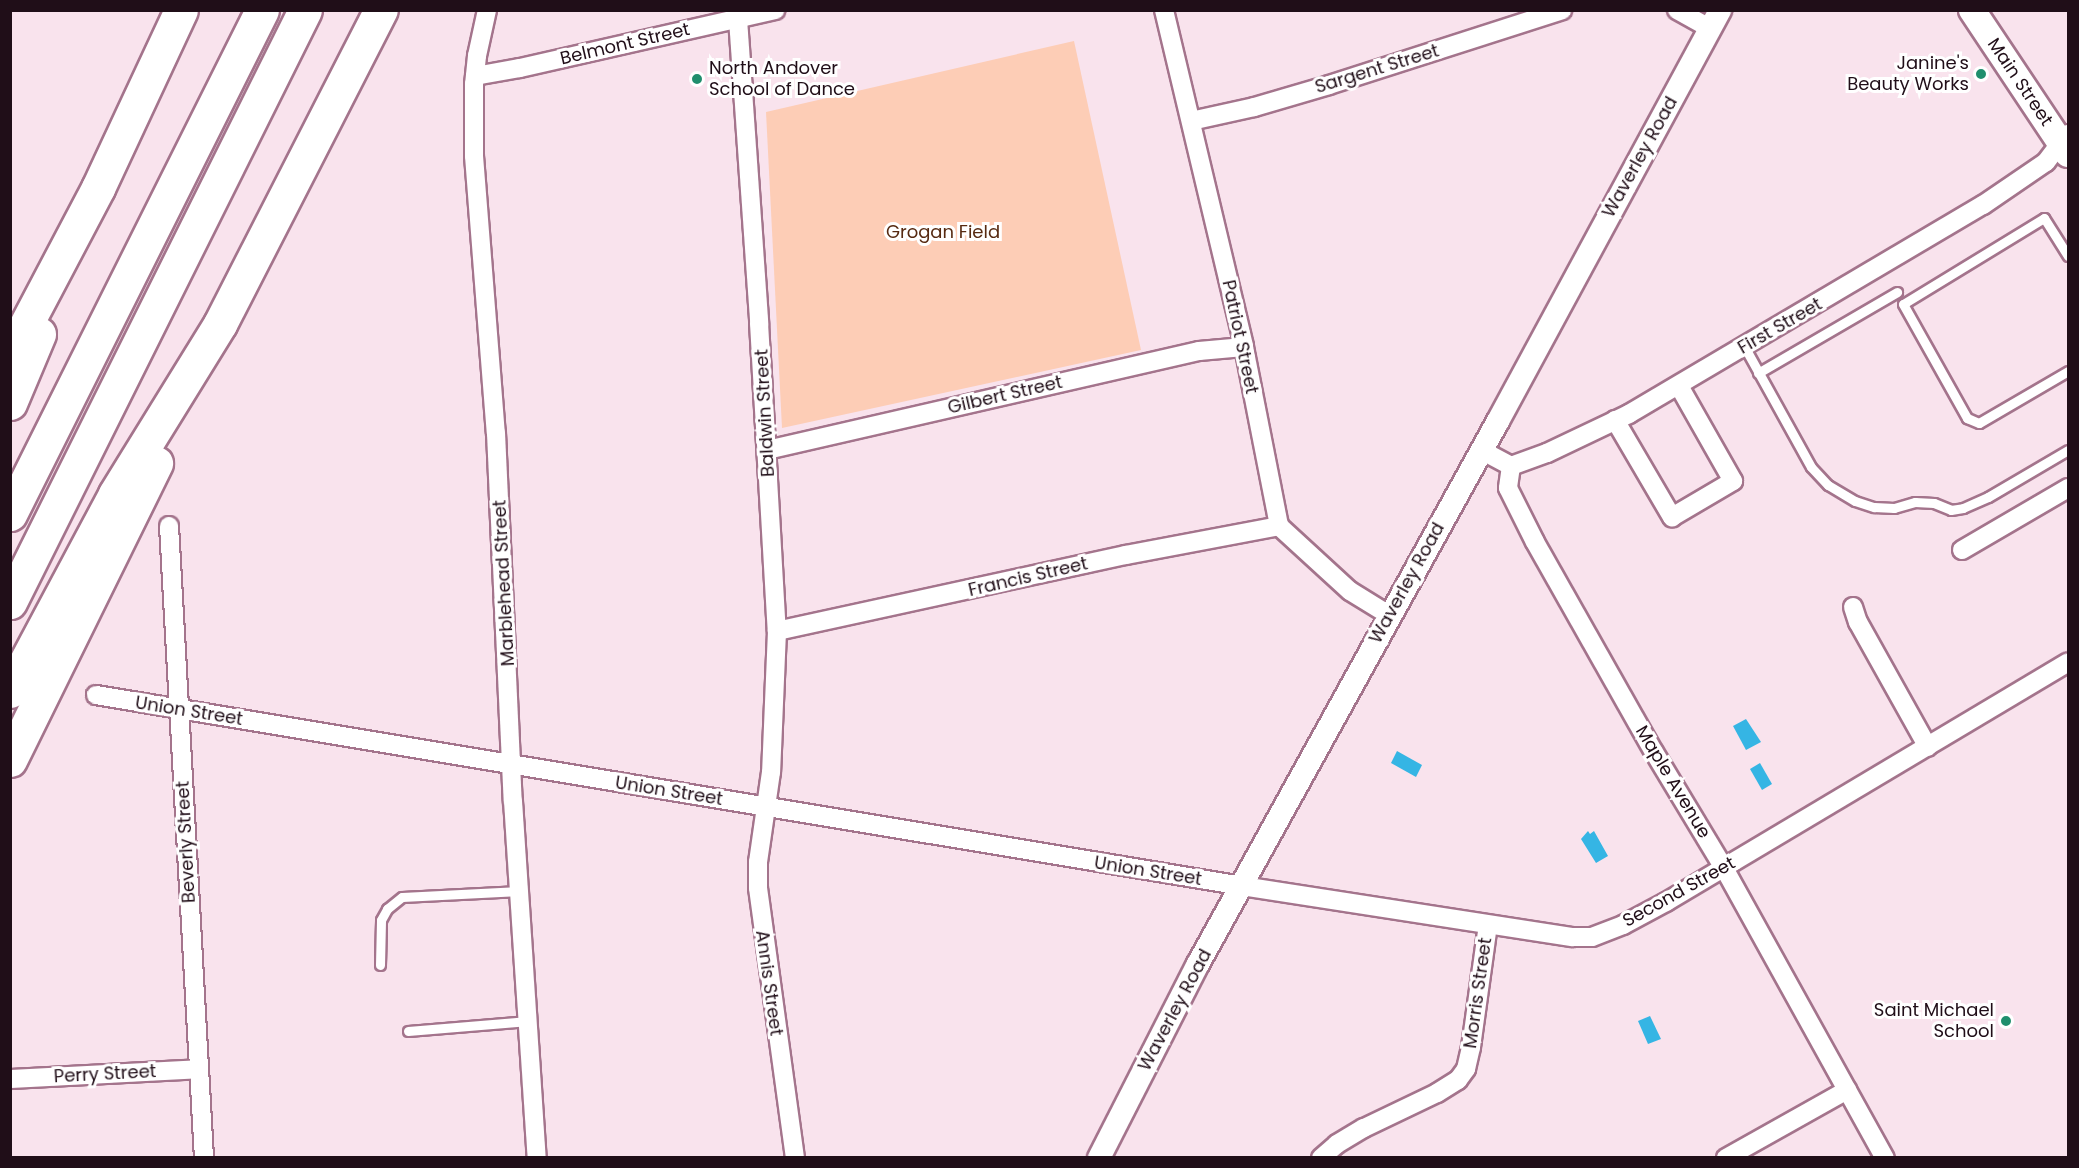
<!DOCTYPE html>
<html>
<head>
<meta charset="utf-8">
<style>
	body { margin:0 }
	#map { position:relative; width:2079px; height:1168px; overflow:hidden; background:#f9e3ed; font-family:Poppins,sans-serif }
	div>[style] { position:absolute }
	.green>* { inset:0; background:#fdcdb6 }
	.water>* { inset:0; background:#35b5e4 }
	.roads { filter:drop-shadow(2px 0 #a4748c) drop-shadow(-2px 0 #a4748c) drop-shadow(0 2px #a4748c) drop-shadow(0 -2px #a4748c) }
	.service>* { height:9px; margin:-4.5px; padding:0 4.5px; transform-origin:4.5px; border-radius:4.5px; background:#fff }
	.minor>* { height:18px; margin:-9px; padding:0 9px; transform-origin:9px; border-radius:9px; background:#fff }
	.tertiary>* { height:22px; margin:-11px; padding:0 11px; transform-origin:11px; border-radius:11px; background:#fff }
	.secondary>* { height:26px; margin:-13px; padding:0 13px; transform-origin:13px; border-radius:13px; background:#fff }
	.motorway>* { height:33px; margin:-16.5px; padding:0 16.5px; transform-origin:16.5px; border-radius:16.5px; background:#fff }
	.dots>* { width:16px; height:16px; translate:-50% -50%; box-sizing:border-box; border:3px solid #fff; border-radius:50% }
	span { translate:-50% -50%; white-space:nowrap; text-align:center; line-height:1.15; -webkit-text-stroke:6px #fff; paint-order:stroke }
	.street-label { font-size:18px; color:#200e18 }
	.poi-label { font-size:18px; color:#200e18 }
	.right { translate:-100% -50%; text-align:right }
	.left { translate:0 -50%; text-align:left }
	.park-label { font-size:18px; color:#572a11 }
	.frame { position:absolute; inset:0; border:12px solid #200e18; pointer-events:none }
</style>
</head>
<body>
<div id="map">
	<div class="green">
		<i style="clip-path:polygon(1074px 41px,1141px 350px,782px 428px,766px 112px)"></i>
	</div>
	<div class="water">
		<i style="clip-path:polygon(1746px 719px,1761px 742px,1746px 750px,1733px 726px)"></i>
		<i style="clip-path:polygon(1397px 751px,1422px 765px,1416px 777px,1391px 763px)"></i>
		<i style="clip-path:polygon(1760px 763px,1772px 784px,1762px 790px,1750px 769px)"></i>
		<i style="clip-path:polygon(1588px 831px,1590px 834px,1594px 831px,1608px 856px,1596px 863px,1581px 839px)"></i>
		<i style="clip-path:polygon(1650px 1016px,1661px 1039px,1648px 1044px,1638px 1021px)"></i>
	</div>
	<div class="roads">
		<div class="service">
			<i style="left:2068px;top:256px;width:45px;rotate:-122.3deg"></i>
			<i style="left:2044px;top:218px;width:165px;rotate:148.6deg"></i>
			<i style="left:1903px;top:304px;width:131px;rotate:60.7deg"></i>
			<i style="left:1967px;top:418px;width:13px;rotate:23deg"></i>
			<i style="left:1979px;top:423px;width:103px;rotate:-30.3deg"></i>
			<i style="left:1744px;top:346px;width:138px;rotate:61deg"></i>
			<i style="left:1811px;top:467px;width:25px;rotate:47deg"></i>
			<i style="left:1828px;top:485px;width:31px;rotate:31deg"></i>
			<i style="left:1855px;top:501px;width:20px;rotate:18deg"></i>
			<i style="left:1874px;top:507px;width:20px;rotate:3deg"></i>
			<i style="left:1894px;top:508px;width:22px;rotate:-16deg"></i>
			<i style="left:1915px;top:502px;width:19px;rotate:3deg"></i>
			<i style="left:1934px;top:503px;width:18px;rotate:22deg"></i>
			<i style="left:1951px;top:510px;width:12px;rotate:-9deg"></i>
			<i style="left:1963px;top:508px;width:27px;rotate:-24deg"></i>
			<i style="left:1988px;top:497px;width:93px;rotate:-30.4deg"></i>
			<i style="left:1758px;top:373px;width:161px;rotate:-30.2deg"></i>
			<i style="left:380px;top:965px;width:45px;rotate:-88.7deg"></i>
			<i style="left:381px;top:920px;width:13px;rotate:-61deg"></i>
			<i style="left:387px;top:909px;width:19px;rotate:-39deg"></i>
			<i style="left:402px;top:897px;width:118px;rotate:-2.9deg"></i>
			<i style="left:408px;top:1031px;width:121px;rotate:-4.7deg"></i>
		</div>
		<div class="minor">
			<i style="left:487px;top:10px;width:47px;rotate:102.3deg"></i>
			<i style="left:477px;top:56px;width:28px;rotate:96deg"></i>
			<i style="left:474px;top:84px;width:72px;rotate:90deg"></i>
			<i style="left:474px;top:156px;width:278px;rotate:85.5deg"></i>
			<i style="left:496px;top:433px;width:368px;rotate:87.4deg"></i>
			<i style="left:513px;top:801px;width:358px;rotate:86.2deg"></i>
			<i style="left:1164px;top:10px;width:346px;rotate:76.6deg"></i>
			<i style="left:1244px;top:347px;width:182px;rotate:78.9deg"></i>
			<i style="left:1279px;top:526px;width:96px;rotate:42.5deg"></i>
			<i style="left:1350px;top:591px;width:46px;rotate:31.6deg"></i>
			<i style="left:1677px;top:10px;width:38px;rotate:29deg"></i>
			<i style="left:738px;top:19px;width:305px;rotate:86deg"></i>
			<i style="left:759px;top:323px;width:309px;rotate:86.7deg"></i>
			<i style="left:777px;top:631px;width:141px;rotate:92.4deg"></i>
			<i style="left:771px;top:772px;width:91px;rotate:98.2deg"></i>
			<i style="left:758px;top:862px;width:26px;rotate:90deg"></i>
			<i style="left:758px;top:888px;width:273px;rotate:82.2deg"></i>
			<i style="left:475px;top:76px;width:46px;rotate:-10.1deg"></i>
			<i style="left:520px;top:68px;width:262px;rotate:-12.8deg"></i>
			<i style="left:1191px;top:121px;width:65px;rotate:-12.5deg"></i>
			<i style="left:1254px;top:107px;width:78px;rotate:-16.3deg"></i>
			<i style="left:1329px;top:85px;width:245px;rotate:-17.8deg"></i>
			<i style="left:1615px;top:420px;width:113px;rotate:59.6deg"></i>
			<i style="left:1672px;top:517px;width:71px;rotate:-30.5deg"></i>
			<i style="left:1733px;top:481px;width:109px;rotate:-119.6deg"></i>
			<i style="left:767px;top:450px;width:443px;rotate:-12.9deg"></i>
			<i style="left:1199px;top:351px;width:45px;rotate:-5.1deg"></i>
			<i style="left:1481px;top:450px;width:34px;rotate:28deg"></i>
			<i style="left:1511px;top:466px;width:38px;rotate:-20deg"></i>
			<i style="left:1547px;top:453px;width:91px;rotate:-25.4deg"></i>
			<i style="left:1629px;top:414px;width:411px;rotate:-30.6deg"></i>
			<i style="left:1983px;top:205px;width:76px;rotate:-34.3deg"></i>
			<i style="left:2046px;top:162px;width:35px;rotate:-53deg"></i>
			<i style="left:1511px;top:466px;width:22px;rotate:98deg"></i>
			<i style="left:1508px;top:488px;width:60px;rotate:63.4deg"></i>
			<i style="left:1535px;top:542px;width:241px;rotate:60.5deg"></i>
			<i style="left:1654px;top:752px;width:135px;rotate:58.9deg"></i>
			<i style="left:1724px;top:868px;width:332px;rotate:61deg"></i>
			<i style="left:169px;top:526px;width:633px;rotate:86.83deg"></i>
			<i style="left:1962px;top:550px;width:123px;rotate:-30.3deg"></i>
			<i style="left:1853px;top:607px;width:16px;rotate:72deg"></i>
			<i style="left:1858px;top:622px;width:143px;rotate:60.8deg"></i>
			<i style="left:777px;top:631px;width:357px;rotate:-12.3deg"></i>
			<i style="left:1126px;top:555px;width:156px;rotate:-10.7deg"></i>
			<i style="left:96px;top:695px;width:1162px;rotate:9.46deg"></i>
			<i style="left:1242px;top:886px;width:335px;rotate:8.8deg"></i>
			<i style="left:1573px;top:937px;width:19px"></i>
			<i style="left:1592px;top:937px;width:33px;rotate:-21deg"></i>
			<i style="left:1623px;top:925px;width:49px;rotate:-28.1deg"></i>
			<i style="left:1666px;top:902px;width:468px;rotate:-30.8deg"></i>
			<i style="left:10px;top:1079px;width:189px;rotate:-3deg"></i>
			<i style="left:1321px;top:1158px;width:21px;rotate:-41deg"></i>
			<i style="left:1337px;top:1144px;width:31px;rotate:-31deg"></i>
			<i style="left:1364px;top:1128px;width:81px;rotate:-25.6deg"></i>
			<i style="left:1437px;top:1093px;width:25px;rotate:-32deg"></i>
			<i style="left:1458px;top:1080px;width:14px;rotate:-54deg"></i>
			<i style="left:1466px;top:1069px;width:23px;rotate:-77deg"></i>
			<i style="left:1471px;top:1047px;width:123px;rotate:-82.1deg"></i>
			<i style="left:1726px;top:1158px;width:139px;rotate:-29.3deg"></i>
		</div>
		<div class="tertiary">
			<i style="left:1099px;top:1158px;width:218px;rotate:-63deg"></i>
			<i style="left:1198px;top:964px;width:620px;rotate:-61.08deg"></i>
			<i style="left:1498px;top:421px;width:467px;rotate:-61.6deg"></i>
		</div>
		<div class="secondary">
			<i style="left:1972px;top:10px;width:173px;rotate:56.3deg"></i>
		</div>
		<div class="motorway">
			<i style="left:10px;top:355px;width:189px;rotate:-62.2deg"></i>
			<i style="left:98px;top:188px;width:196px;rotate:-65deg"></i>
			<i style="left:10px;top:403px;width:75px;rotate:-67.2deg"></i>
			<i style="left:10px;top:514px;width:563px;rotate:-63.43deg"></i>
			<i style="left:10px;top:602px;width:661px;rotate:-63.51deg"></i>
			<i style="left:10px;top:691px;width:223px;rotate:-61.9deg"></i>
			<i style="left:115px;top:494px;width:200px;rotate:-58.3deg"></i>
			<i style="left:220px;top:324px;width:353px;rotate:-62.9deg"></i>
			<i style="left:10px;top:760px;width:331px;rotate:-63.8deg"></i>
		</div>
	</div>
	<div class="dots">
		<i style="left:1981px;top:74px;background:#208e6d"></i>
		<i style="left:697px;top:79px;background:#208e6d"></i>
		<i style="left:2006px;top:1021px;background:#208e6d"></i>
	</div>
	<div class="street-label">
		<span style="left:625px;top:44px;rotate:-13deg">Belmont Street</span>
		<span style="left:1377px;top:69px;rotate:-17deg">Sargent Street</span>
		<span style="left:2020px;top:82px;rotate:56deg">Main Street</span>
		<span style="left:1640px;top:157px;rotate:-61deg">Waverley Road</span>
		<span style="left:1780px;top:326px;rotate:-30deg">First Street</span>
		<span style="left:1240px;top:337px;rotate:78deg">Patriot Street</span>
		<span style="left:1005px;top:395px;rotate:-13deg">Gilbert Street</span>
		<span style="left:765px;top:413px;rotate:-93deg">Baldwin Street</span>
		<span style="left:1028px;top:577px;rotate:-13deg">Francis Street</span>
		<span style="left:504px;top:583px;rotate:-93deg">Marblehead Street</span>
		<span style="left:1407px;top:583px;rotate:-61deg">Waverley Road</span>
		<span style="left:189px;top:711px;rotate:9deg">Union Street</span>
		<span style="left:1673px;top:782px;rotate:59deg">Maple Avenue</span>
		<span style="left:669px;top:791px;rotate:9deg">Union Street</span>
		<span style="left:186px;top:842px;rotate:-93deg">Beverly Street</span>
		<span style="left:1148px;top:871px;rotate:9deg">Union Street</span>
		<span style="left:1679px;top:892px;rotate:-29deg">Second Street</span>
		<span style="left:769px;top:983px;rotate:82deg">Annis Street</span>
		<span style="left:1478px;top:993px;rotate:-82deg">Morris Street</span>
		<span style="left:1175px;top:1010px;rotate:-62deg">Waverley Road</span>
		<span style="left:105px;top:1074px;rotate:-3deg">Perry Street</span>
	</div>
	<div class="poi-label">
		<span class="right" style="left:1969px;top:74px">Janine's<br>Beauty Works</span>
		<span class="left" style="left:709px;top:79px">North Andover<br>School of Dance</span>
		<span class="right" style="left:1994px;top:1021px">Saint Michael<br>School</span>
	</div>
	<div class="park-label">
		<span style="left:943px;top:232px">Grogan Field</span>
	</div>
	<div class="frame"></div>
</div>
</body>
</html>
